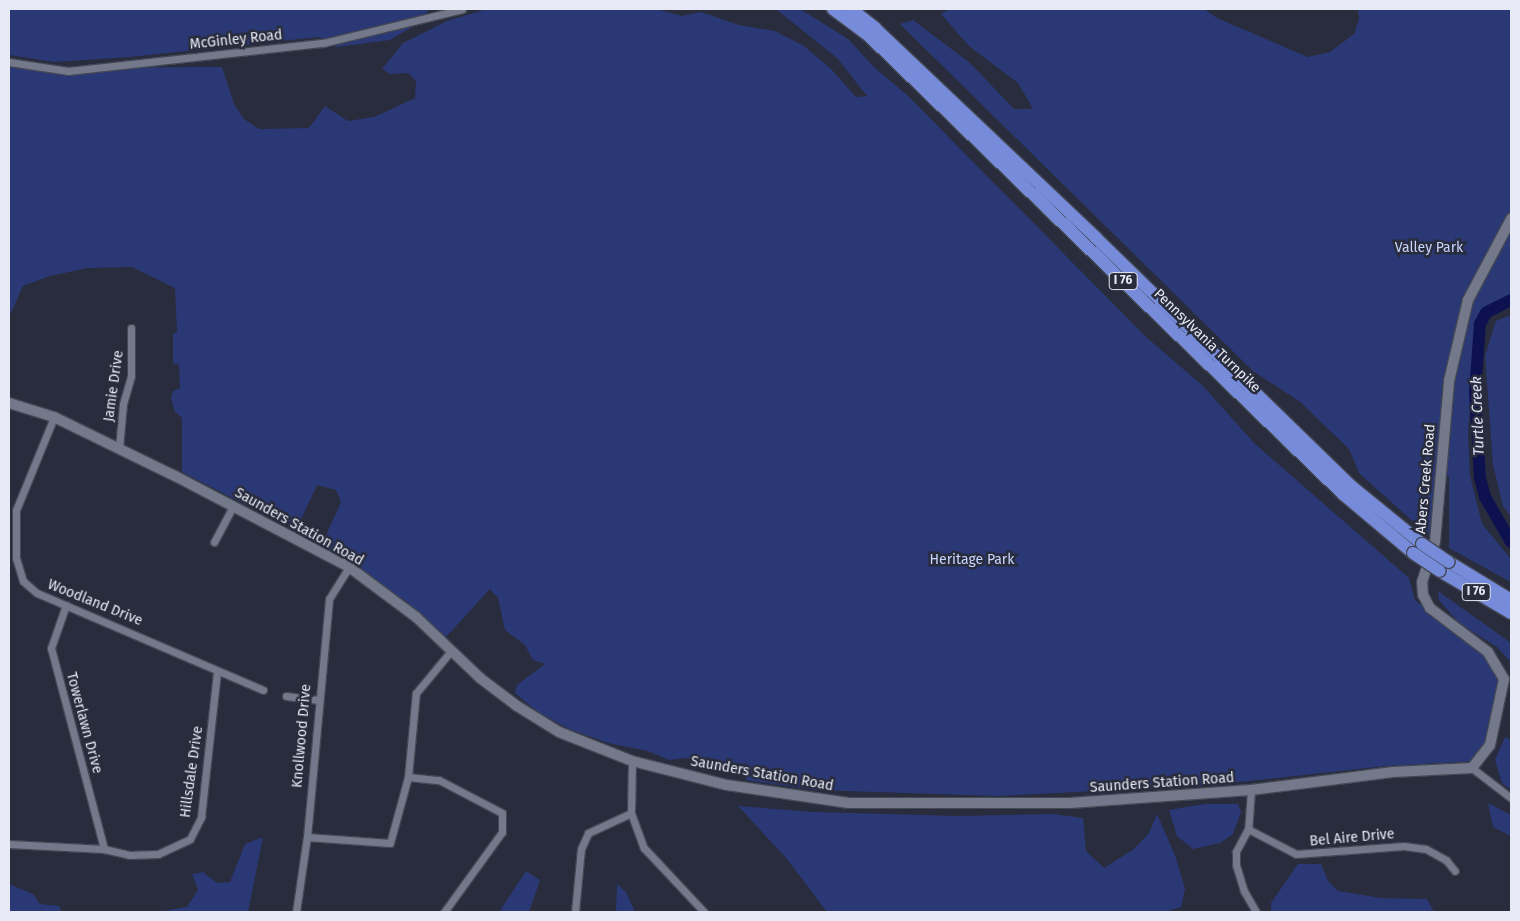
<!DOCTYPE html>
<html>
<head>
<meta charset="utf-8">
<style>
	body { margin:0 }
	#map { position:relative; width:1520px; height:921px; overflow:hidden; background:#282c3c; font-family:"Fira Sans",sans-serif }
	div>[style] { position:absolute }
	.green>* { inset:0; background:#2b3876 }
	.river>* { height:12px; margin:-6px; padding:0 6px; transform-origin:6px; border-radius:6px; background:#0e1150 }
	.roads { filter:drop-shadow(1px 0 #444854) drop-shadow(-1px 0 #444854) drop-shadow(0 1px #444854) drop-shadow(0 -1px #444854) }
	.street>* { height:7px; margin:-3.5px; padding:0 3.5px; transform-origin:3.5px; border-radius:3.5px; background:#73798a }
	.secondary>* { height:10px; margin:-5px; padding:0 5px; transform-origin:5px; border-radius:5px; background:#73798a }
	.highway>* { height:12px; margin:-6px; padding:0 6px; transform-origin:6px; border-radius:6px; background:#768bda }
	.bridges { filter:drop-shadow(1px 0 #444854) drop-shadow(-1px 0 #444854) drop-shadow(0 1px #444854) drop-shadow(0 -1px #444854) }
	.highway-bridge>* { height:12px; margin:-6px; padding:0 6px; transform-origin:6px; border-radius:6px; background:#768bda }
	span { translate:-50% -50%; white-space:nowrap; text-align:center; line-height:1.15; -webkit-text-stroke:5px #282c3c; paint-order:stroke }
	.shield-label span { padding:1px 4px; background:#282c3c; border:1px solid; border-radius:4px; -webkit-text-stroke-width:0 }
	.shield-label { font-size:12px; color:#e7eaf4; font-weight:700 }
	.street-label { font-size:14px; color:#e7eaf4 }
	.park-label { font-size:14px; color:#c9d6fe }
	.water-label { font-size:15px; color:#d9e0f4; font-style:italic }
	.frame { position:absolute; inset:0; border:10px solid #e7eaf4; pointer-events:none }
</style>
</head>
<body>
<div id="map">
	<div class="green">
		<i style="clip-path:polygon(9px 9px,429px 9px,419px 23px,390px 40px,337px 47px,319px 37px,129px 57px,54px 62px,9px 55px)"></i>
		<i style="clip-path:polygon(487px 9px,656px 9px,682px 16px,701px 12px,739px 25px,775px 31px,804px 46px,831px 69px,856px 97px,867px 96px,837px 58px,777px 10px,800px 9px,848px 39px,875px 68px,907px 95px,1146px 337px,1203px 386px,1255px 444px,1409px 578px,1415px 600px,1487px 657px,1496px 670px,1500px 689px,1485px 747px,1480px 748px,1476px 761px,1385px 766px,1203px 786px,998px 796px,814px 790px,746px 780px,748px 768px,728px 768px,723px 764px,686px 758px,669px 760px,648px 751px,608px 743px,569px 729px,538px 712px,515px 693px,517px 685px,545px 664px,533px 660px,525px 645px,505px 630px,498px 598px,490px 589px,446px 637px,402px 598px,397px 598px,322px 544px,341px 502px,336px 490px,317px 485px,298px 526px,268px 511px,250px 507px,182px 472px,182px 418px,175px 412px,171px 398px,173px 391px,180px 388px,179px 365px,173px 363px,173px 333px,177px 333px,175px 288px,132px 267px,88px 268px,50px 276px,23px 286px,9px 317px,9px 68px,222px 67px,234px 104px,244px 119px,259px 129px,309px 128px,325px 106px,348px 121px,374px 117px,415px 98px,416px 81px,408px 73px,390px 74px,382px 69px,403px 43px,447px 21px)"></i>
		<i style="clip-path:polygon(949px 9px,1204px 9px,1217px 18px,1308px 57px,1330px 52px,1354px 34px,1359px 19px,1358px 9px,1511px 9px,1511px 297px,1478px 314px,1468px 433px,1470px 476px,1482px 524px,1511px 559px,1511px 582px,1449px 548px,1449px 476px,1437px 472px,1434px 519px,1428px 535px,1359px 473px,1349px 449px,1299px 401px,1254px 372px,900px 24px,913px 20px,970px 63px,1014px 109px,1033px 109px,1018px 83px,969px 46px,941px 14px)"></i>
		<i style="clip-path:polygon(1511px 315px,1511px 517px,1503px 506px,1493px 465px,1485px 356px,1496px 321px)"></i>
		<i style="clip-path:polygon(1438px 591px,1511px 643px,1511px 662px,1497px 647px,1459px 623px,1439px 600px)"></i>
		<i style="clip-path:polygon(1505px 737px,1511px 740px,1511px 790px,1502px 783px,1495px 760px)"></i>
		<i style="clip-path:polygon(1488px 803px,1511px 815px,1511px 836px,1493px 827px)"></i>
		<i style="clip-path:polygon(1205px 804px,1238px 804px,1241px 812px,1233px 834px,1220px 843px,1193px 849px,1177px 836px,1169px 810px)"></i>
		<i style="clip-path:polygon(738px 806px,813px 812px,958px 816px,1052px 814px,1083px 818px,1086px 851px,1104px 868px,1134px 849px,1149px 833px,1157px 814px,1176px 858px,1185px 889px,1181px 907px,1166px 912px,827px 912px,787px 859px)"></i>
		<i style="clip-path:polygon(263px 837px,248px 912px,77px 912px,158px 912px,187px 907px,198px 890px,192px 874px,203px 872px,217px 883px,230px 882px,245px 844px)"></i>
		<i style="clip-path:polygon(1298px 864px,1321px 864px,1328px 881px,1338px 891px,1381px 898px,1427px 899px,1434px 912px,1271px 912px,1271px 903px)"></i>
		<i style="clip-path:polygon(526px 871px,540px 880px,529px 912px,499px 912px)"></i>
		<i style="clip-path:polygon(9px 884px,33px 894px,40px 904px,59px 906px,62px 912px,9px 912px)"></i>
		<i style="clip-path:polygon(617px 884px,626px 892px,635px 912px,616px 912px)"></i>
	</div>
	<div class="river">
		<i style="left:1511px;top:300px;width:28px;rotate:153deg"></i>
		<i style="left:1486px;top:313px;width:13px;rotate:119deg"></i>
		<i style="left:1480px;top:324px;width:68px;rotate:94.2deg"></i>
		<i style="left:1475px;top:392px;width:86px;rotate:86.7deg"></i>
		<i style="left:1480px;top:478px;width:20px;rotate:75deg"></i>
		<i style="left:1485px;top:497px;width:52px;rotate:60deg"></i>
	</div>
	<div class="roads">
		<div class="street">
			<i style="left:9px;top:62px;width:60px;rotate:8.7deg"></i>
			<i style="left:68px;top:71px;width:257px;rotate:-6.3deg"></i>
			<i style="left:323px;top:43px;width:143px;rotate:-13.7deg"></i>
			<i style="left:54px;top:417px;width:100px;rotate:112.2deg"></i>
			<i style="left:16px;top:510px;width:48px;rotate:90deg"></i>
			<i style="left:16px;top:558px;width:24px;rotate:73deg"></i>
			<i style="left:23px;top:581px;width:18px;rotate:41deg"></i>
			<i style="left:37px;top:593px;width:246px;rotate:23.2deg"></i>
			<i style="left:119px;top:448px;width:44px;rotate:-84.8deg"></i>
			<i style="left:123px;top:404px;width:29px;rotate:-74deg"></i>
			<i style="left:131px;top:376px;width:48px;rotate:-90deg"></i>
			<i style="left:214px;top:542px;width:40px;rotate:-62deg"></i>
			<i style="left:66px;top:605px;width:46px;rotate:109.2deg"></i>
			<i style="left:51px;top:648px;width:208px;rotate:75.2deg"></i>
			<i style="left:286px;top:696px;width:31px;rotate:7deg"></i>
			<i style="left:632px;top:761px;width:52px;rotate:91.1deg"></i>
			<i style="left:631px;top:813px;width:37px;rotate:70deg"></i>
			<i style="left:644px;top:848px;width:88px;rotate:46.8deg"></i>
			<i style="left:1472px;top:768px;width:49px;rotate:37.6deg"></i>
			<i style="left:408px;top:777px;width:31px;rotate:6deg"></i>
			<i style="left:439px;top:780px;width:71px;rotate:27.6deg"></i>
			<i style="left:502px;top:813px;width:19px;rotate:90deg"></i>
			<i style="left:502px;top:832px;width:99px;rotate:125.9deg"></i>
			<i style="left:1251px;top:790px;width:39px;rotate:94deg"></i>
			<i style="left:1248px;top:829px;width:26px;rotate:118deg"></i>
			<i style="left:1236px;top:852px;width:13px;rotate:90deg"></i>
			<i style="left:1236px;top:865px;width:27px;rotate:73deg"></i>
			<i style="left:1244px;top:891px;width:24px;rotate:60deg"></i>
			<i style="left:1248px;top:829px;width:54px;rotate:27.5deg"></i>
			<i style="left:1296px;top:854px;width:108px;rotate:-4.2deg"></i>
			<i style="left:1404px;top:846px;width:22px;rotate:8deg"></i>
			<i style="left:1426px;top:849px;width:23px;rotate:29deg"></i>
			<i style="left:1446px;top:860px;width:14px;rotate:51deg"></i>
			<i style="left:307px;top:837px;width:83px;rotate:4.1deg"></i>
			<i style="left:390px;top:843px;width:68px;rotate:-74.7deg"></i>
			<i style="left:408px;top:777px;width:84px;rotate:-84.6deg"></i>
			<i style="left:416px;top:693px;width:55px;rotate:-50.2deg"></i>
			<i style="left:9px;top:844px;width:95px;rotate:3deg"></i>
			<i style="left:104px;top:849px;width:26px;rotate:13deg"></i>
			<i style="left:129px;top:855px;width:29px;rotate:-2deg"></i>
			<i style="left:158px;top:854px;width:35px;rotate:-25deg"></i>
			<i style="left:190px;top:839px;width:25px;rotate:-63deg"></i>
			<i style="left:201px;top:817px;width:146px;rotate:-83.7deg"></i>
			<i style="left:296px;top:912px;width:76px;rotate:-81.7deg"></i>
			<i style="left:307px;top:837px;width:239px;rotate:-84.7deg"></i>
			<i style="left:329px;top:599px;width:38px;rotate:-58deg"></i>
			<i style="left:575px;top:912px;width:63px;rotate:-84.6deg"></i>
			<i style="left:581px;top:849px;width:17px;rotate:-66deg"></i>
			<i style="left:588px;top:833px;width:47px;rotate:-24.9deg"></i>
		</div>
		<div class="secondary">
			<i style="left:9px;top:403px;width:47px;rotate:17.3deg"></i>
			<i style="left:54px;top:417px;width:135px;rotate:26deg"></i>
			<i style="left:175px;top:476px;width:196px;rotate:27.6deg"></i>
			<i style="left:349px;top:567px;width:84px;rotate:36.7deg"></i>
			<i style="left:416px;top:617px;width:88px;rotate:43.6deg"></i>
			<i style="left:480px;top:678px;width:46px;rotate:37.1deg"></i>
			<i style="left:517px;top:706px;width:49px;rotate:31.8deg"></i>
			<i style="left:559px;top:732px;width:79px;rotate:21.7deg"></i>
			<i style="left:632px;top:761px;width:98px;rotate:14.2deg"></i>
			<i style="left:727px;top:785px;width:123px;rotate:8.4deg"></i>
			<i style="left:849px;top:803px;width:221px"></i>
			<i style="left:1070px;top:803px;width:181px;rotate:-4.1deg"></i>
			<i style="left:1251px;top:790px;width:143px;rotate:-7.2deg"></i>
			<i style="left:1393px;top:772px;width:79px;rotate:-2.9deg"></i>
			<i style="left:1472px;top:768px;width:29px;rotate:-52deg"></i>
			<i style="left:1490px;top:745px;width:67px;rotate:-78deg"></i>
			<i style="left:1504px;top:679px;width:31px;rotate:-121deg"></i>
			<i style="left:1488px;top:652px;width:73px;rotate:-142.8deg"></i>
			<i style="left:1430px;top:608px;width:15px;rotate:-118deg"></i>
			<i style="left:1423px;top:595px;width:13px;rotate:-94deg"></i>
			<i style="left:1422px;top:582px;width:42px;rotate:-72deg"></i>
			<i style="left:1435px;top:542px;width:162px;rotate:-85deg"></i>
			<i style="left:1449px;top:381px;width:83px;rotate:-76.8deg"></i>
			<i style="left:1468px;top:300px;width:92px;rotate:-62deg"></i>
		</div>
		<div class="highway">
			<i style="left:833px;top:9px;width:44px;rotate:36.6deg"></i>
			<i style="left:868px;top:35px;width:661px;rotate:44.02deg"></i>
			<i style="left:1343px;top:494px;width:92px;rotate:40.1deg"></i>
			<i style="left:851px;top:9px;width:31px;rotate:38deg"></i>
			<i style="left:875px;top:28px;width:305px;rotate:43.5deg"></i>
			<i style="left:1096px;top:238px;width:356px;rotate:44.2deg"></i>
			<i style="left:1351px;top:486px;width:92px;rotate:39.2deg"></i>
			<i style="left:1449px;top:562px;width:73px;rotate:31.5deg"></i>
			<i style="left:1440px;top:571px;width:82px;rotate:30.6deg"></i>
		</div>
	</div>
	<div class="bridges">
		<div class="highway-bridge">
			<i style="left:1422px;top:544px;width:32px;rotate:34deg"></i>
			<i style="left:1413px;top:553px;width:32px;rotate:34deg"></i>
		</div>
	</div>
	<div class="shield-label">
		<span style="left:1123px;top:281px">I 76</span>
		<span style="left:1476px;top:592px">I 76</span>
	</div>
	<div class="street-label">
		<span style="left:236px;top:40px;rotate:-6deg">McGinley Road</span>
		<span style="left:1207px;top:341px;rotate:44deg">Pennsylvania Turnpike</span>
		<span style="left:114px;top:386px;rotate:-82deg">Jamie Drive</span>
		<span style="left:1426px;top:479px;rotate:-85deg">Abers Creek Road</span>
		<span style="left:299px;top:527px;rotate:29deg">Saunders Station Road</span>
		<span style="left:95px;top:603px;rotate:22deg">Woodland Drive</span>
		<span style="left:84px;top:723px;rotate:75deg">Towerlawn Drive</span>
		<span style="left:302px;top:736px;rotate:-85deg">Knollwood Drive</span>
		<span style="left:192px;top:772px;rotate:-82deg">Hillsdale Drive</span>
		<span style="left:762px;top:774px;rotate:10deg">Saunders Station Road</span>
		<span style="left:1162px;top:783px;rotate:-4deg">Saunders Station Road</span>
		<span style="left:1352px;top:838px;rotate:-5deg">Bel Aire Drive</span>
	</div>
	<div class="park-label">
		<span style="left:1429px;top:248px">Valley Park</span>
		<span style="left:972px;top:560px">Heritage Park</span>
	</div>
	<div class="water-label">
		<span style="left:1478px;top:416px;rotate:-92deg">Turtle Creek</span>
	</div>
	<div class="frame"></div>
</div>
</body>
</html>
